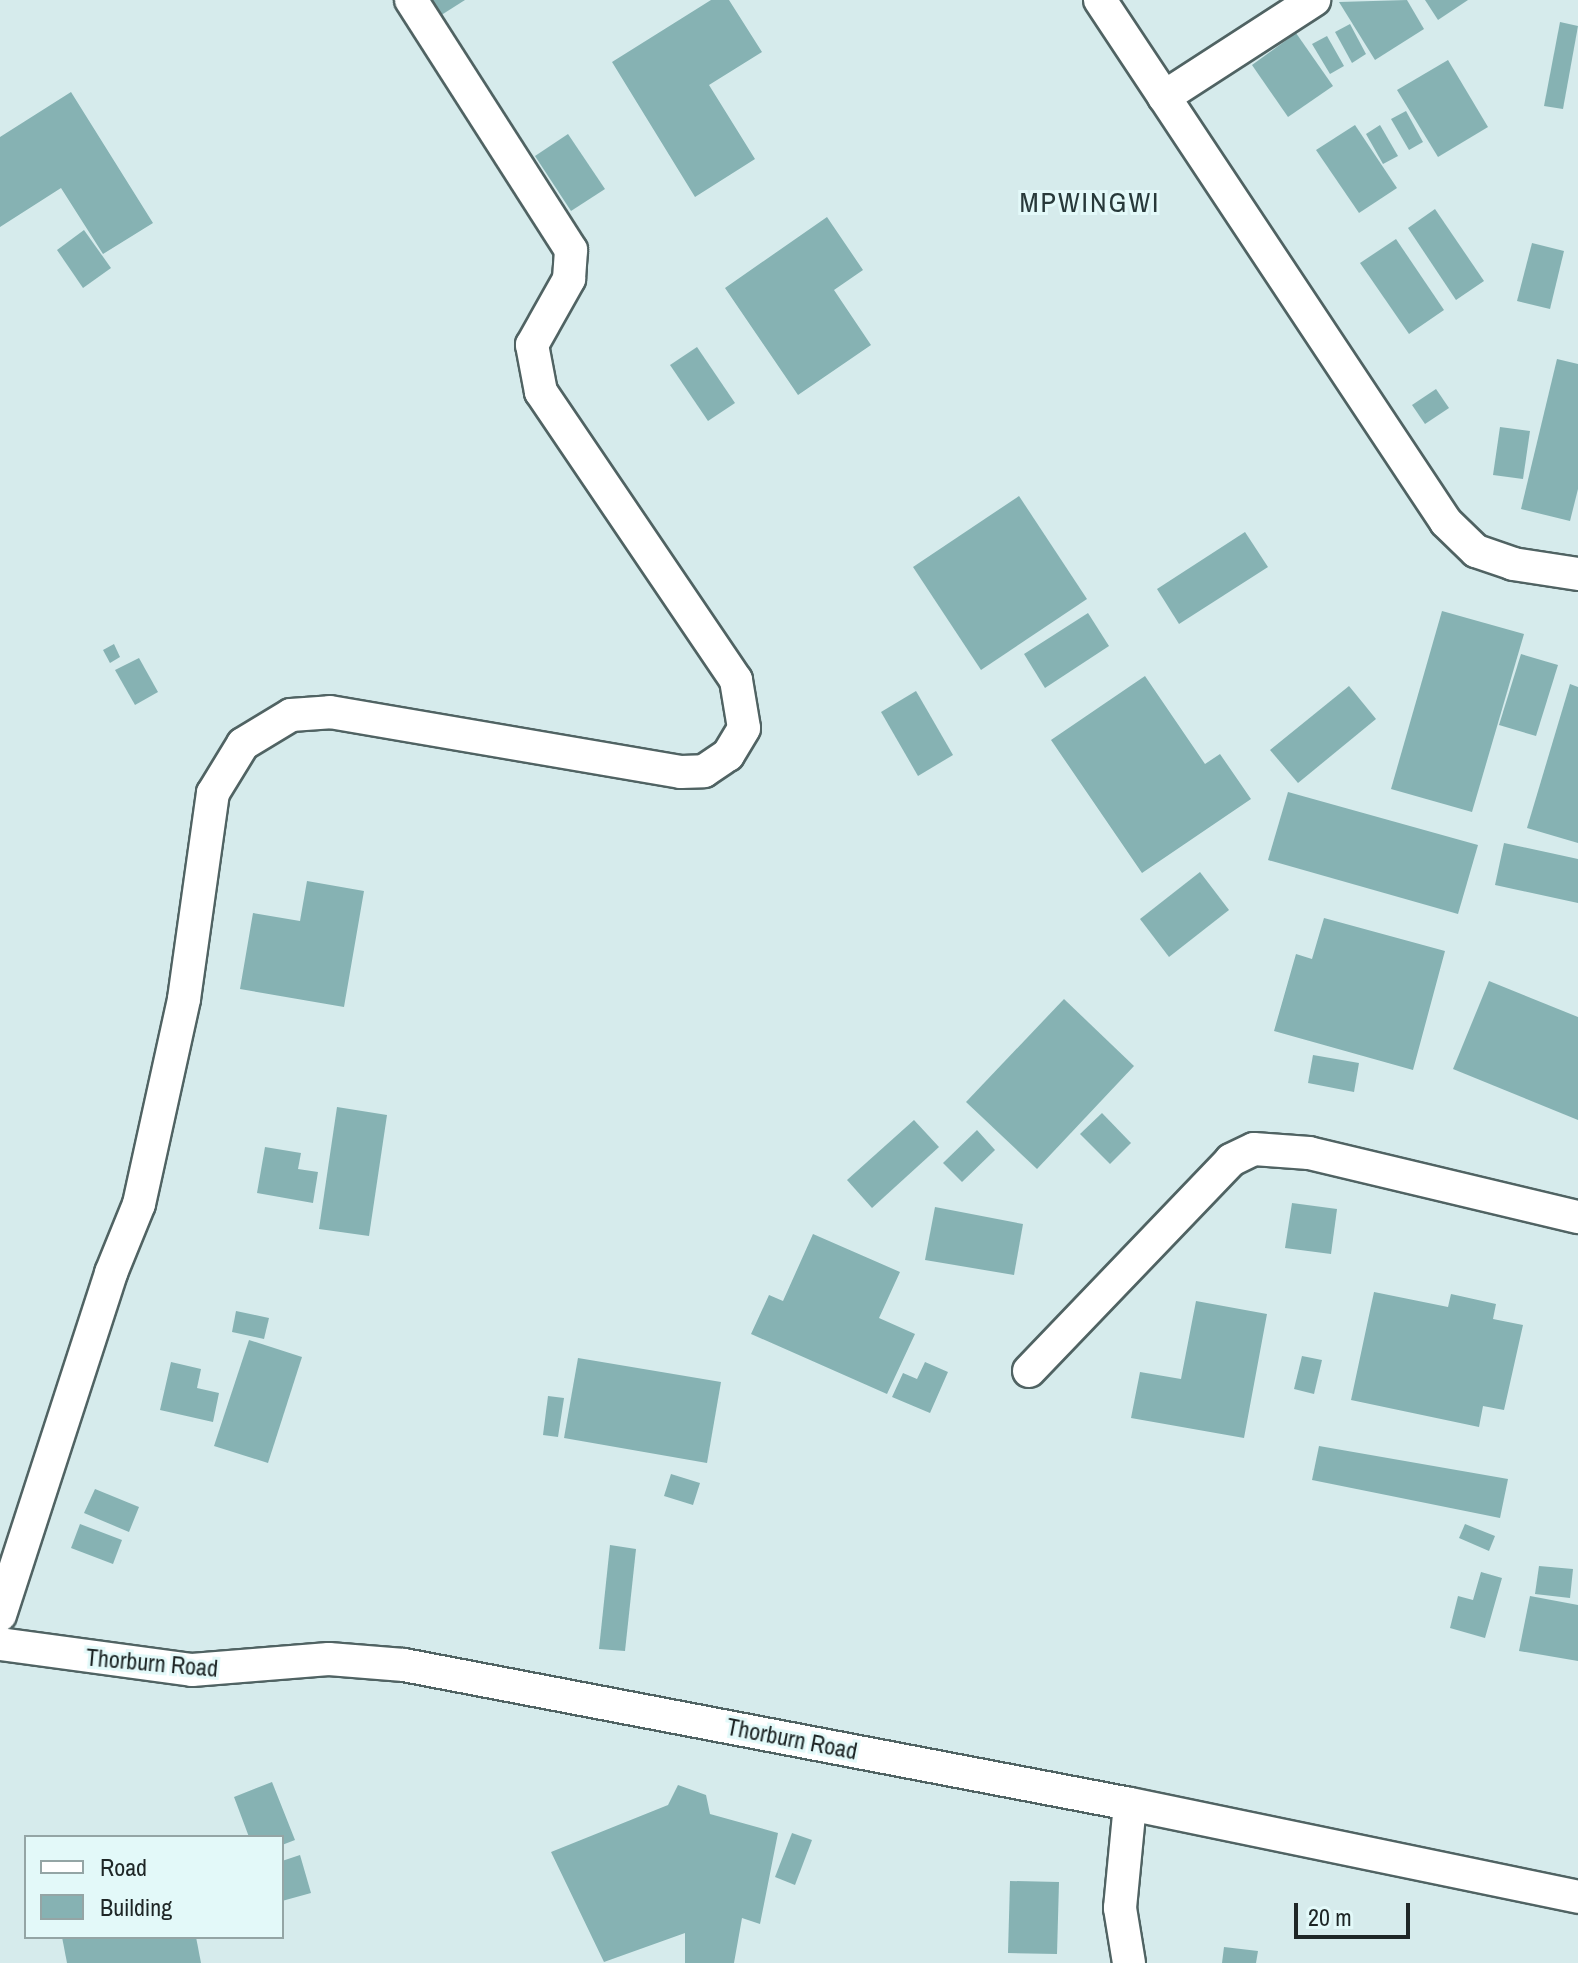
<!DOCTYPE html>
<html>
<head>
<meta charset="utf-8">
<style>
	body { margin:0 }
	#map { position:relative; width:1578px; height:1963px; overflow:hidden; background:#d6ebec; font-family:"Archivo Narrow",sans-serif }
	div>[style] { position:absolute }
	.building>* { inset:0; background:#86b2b3 }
	.roads { filter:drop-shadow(2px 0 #506363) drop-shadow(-2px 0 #506363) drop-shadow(0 2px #506363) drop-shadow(0 -2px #506363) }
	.minor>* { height:32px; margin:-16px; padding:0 16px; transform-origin:16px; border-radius:16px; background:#fff }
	span { translate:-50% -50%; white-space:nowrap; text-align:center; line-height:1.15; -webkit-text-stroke:6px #e3f9f9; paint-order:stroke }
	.street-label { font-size:24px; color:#1e2626 }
	.quarter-label { font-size:28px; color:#28393a; letter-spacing:2px }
	.legend { position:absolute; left:24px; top:1835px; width:260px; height:104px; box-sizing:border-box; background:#e3f9f9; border:2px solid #94a5a5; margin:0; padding:10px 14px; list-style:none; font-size:24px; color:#1e2626 }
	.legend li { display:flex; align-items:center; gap:16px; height:40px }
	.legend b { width:40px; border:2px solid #94a5a5 }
	.scale { position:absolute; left:1294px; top:1903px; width:116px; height:36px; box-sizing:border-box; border:4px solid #1e2626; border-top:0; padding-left:10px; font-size:24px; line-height:28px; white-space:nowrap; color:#1e2626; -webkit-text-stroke:6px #e3f9f9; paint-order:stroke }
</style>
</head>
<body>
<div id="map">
	<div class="building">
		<i style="clip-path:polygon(423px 0,465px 0,435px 19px)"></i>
		<i style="clip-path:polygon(711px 0,729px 0,762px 52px,709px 85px,755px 159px,695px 197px,612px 62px)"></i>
		<i style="clip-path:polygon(1407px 0,1424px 29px,1375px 60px,1339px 2px)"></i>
		<i style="clip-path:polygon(1425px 0,1468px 0,1438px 20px)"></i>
		<i style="clip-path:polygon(1560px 22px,1578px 26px,1563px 109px,1544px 106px)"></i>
		<i style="clip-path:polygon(1350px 24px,1366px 54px,1352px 63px,1335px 32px)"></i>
		<i style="clip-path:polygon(1296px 33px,1333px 86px,1288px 117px,1252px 65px)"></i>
		<i style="clip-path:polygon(1327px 36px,1344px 66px,1330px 74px,1312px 44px)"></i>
		<i style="clip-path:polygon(1448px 60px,1488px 127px,1438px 157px,1397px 90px)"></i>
		<i style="clip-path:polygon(71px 92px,153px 223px,103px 254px,61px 188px,0 227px,0 137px)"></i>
		<i style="clip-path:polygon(1406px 111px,1423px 142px,1409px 150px,1391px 119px)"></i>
		<i style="clip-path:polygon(1355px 125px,1397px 188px,1359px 213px,1316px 150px)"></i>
		<i style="clip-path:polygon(1380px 125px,1398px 156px,1383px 164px,1366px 134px)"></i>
		<i style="clip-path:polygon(568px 134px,605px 189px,571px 211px,535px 156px)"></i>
		<i style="clip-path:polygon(1435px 209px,1484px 281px,1456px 300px,1408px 228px)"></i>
		<i style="clip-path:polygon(827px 217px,863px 270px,834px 290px,871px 345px,798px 395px,725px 288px)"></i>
		<i style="clip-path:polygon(84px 230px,111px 268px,83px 288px,57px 250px)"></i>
		<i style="clip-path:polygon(1396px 239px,1444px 310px,1409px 334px,1360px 263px)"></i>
		<i style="clip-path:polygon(1532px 243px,1564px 251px,1550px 309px,1517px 301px)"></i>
		<i style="clip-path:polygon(697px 347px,735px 403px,708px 421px,670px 365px)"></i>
		<i style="clip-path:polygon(1557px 359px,1578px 364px,1578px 489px,1570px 521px,1521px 509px)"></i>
		<i style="clip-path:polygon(1436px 389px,1449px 408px,1425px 424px,1412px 405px)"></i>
		<i style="clip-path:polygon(1500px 427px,1530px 431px,1523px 479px,1493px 475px)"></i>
		<i style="clip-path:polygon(1019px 496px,1087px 599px,981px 670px,913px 567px)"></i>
		<i style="clip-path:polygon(1245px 532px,1268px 567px,1179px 624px,1157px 589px)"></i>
		<i style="clip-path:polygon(1442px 611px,1524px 634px,1472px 812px,1391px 789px)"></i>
		<i style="clip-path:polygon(1088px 613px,1109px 646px,1045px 688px,1024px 654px)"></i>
		<i style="clip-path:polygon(114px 644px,120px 657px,110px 663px,103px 650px)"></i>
		<i style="clip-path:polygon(1521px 654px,1558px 665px,1536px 736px,1499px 725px)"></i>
		<i style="clip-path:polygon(139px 658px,158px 692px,135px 705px,115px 670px)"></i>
		<i style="clip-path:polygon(1145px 676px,1205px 764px,1220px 754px,1251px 799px,1142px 873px,1051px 740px)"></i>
		<i style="clip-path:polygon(1570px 684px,1578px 687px,1578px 843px,1527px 828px)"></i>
		<i style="clip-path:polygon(1349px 686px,1376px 719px,1298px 783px,1270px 750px)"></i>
		<i style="clip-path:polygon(916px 691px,953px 755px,918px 776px,881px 712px)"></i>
		<i style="clip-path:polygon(1288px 792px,1478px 845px,1458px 914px,1268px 860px)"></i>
		<i style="clip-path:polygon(1504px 843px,1578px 859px,1578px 903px,1495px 885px)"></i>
		<i style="clip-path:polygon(1200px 872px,1229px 910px,1169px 957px,1140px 919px)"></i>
		<i style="clip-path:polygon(307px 881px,364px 891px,344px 1007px,240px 989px,253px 913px,300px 921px)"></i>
		<i style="clip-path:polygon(1324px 918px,1445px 951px,1413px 1070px,1274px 1031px,1296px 954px,1312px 959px)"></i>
		<i style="clip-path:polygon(1489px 981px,1578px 1017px,1578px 1120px,1453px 1069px)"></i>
		<i style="clip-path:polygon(1064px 999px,1134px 1066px,1037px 1169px,966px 1102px)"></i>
		<i style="clip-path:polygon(1313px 1055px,1359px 1063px,1354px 1092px,1308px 1083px)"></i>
		<i style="clip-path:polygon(337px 1107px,387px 1115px,369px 1236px,319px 1229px)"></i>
		<i style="clip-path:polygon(1102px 1113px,1131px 1143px,1110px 1164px,1080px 1134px)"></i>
		<i style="clip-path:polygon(914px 1120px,939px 1147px,872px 1208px,847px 1180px)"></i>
		<i style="clip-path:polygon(977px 1130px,995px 1150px,962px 1182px,943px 1163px)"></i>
		<i style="clip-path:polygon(265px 1147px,301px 1153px,298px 1169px,318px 1172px,313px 1203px,257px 1193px)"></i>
		<i style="clip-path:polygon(1292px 1203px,1337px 1209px,1331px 1254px,1285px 1248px)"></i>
		<i style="clip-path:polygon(935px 1207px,1023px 1224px,1014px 1275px,925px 1260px)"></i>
		<i style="clip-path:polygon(813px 1234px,900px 1272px,879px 1318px,915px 1334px,887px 1394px,751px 1334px,769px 1295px,783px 1301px)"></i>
		<i style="clip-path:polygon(1374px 1292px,1448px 1307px,1451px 1294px,1496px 1304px,1493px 1319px,1523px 1325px,1504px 1410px,1483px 1406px,1479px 1427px,1351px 1400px)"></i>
		<i style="clip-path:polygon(1196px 1301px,1267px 1314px,1244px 1438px,1131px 1418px,1140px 1372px,1181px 1379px)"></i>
		<i style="clip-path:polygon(236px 1311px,269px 1318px,264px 1339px,232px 1332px)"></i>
		<i style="clip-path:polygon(249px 1340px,302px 1357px,268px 1463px,214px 1446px)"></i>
		<i style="clip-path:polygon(1302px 1356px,1322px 1360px,1314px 1394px,1294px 1389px)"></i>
		<i style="clip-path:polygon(578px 1358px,721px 1382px,707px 1463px,564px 1438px)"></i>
		<i style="clip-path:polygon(171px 1362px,201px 1369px,197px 1388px,219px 1393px,213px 1422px,160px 1410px)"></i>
		<i style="clip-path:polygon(925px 1362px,948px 1372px,930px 1413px,892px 1397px,903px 1373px,917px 1379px)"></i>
		<i style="clip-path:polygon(548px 1396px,564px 1398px,558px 1437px,543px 1435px)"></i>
		<i style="clip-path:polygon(1319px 1446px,1508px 1479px,1500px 1518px,1312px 1480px)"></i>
		<i style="clip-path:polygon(671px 1474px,700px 1483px,693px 1505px,664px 1496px)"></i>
		<i style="clip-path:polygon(95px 1489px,139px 1507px,129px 1532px,84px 1513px)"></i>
		<i style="clip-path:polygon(80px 1524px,122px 1540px,113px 1564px,71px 1548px)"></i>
		<i style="clip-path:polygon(1465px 1524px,1495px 1536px,1489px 1551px,1459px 1538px)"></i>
		<i style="clip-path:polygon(610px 1545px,636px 1549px,625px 1651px,599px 1649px)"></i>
		<i style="clip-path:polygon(1539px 1566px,1573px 1569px,1570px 1598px,1535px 1594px)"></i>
		<i style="clip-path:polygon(1481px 1572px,1502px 1578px,1485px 1638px,1450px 1628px,1458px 1596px,1473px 1600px)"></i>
		<i style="clip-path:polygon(1530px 1596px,1578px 1605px,1578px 1661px,1519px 1651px)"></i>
		<i style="clip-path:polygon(272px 1782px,295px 1840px,282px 1845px,282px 1837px,249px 1837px,234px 1797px)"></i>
		<i style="clip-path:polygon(678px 1785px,706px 1795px,710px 1814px,778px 1833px,760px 1924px,742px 1918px,734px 1963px,685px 1963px,685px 1933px,604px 1962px,551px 1852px,668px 1805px)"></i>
		<i style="clip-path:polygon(792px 1833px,812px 1840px,795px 1885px,775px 1877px)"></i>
		<i style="clip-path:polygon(300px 1855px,311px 1893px,282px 1901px,282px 1861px)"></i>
		<i style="clip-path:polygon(1010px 1881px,1059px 1882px,1057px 1954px,1008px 1953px)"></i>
		<i style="clip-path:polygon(62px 1937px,196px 1937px,201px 1963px,67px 1963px)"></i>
		<i style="clip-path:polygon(1224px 1947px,1258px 1951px,1256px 1963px,1222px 1963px)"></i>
	</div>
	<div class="roads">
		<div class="minor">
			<i style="left:1100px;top:0;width:626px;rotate:56.46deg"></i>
			<i style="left:1446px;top:522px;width:42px;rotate:44deg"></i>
			<i style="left:1476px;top:551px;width:39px;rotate:19deg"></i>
			<i style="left:1513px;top:564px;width:66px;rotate:8.7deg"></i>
			<i style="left:1164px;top:97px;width:179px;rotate:-32.9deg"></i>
			<i style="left:1029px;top:1371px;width:292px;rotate:-46.2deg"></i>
			<i style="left:1231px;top:1160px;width:25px;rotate:-26deg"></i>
			<i style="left:1254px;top:1149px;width:55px;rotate:4.2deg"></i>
			<i style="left:1309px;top:1153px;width:277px;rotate:13.4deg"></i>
			<i style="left:0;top:1615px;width:360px;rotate:-72deg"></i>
			<i style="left:111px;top:1273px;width:74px;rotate:-67.9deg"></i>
			<i style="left:139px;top:1204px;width:210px;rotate:-77.6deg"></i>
			<i style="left:184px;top:999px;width:208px;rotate:-82deg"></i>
			<i style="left:213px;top:793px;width:57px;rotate:-58.5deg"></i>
			<i style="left:243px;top:744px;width:56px;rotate:-31.1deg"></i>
			<i style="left:291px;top:715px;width:39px;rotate:-4deg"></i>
			<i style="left:330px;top:712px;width:356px;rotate:9.7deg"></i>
			<i style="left:681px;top:772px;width:23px;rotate:-2deg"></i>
			<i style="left:704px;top:771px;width:29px;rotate:-34deg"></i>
			<i style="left:728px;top:755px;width:31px;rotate:-59deg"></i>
			<i style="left:744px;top:728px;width:49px;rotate:-99.5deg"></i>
			<i style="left:736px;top:680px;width:348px;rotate:-124.1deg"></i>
			<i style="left:541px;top:392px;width:48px;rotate:-100.8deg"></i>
			<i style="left:532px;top:345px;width:76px;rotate:-60.7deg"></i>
			<i style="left:569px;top:279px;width:29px;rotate:-86deg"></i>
			<i style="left:571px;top:250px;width:297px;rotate:-122.6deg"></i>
			<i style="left:0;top:1644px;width:194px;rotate:7.7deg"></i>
			<i style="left:192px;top:1670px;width:137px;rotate:-4.6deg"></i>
			<i style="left:329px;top:1659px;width:75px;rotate:4.6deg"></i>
			<i style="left:404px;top:1665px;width:739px;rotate:10.84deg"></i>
			<i style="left:1130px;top:1804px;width:458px;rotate:11.7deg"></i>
			<i style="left:1129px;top:1963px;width:56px;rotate:-99.3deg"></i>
			<i style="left:1120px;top:1908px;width:104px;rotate:-84.5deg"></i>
		</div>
	</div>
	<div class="street-label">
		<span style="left:152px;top:1663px;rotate:5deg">Thorburn Road</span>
		<span style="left:792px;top:1739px;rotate:11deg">Thorburn Road</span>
	</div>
	<div class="quarter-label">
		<span style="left:1090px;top:202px">MPWINGWI</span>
	</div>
	<ul class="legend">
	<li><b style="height:10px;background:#fff"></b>Road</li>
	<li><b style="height:22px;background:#86b2b3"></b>Building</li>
	</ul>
	<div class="scale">20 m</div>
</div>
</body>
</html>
